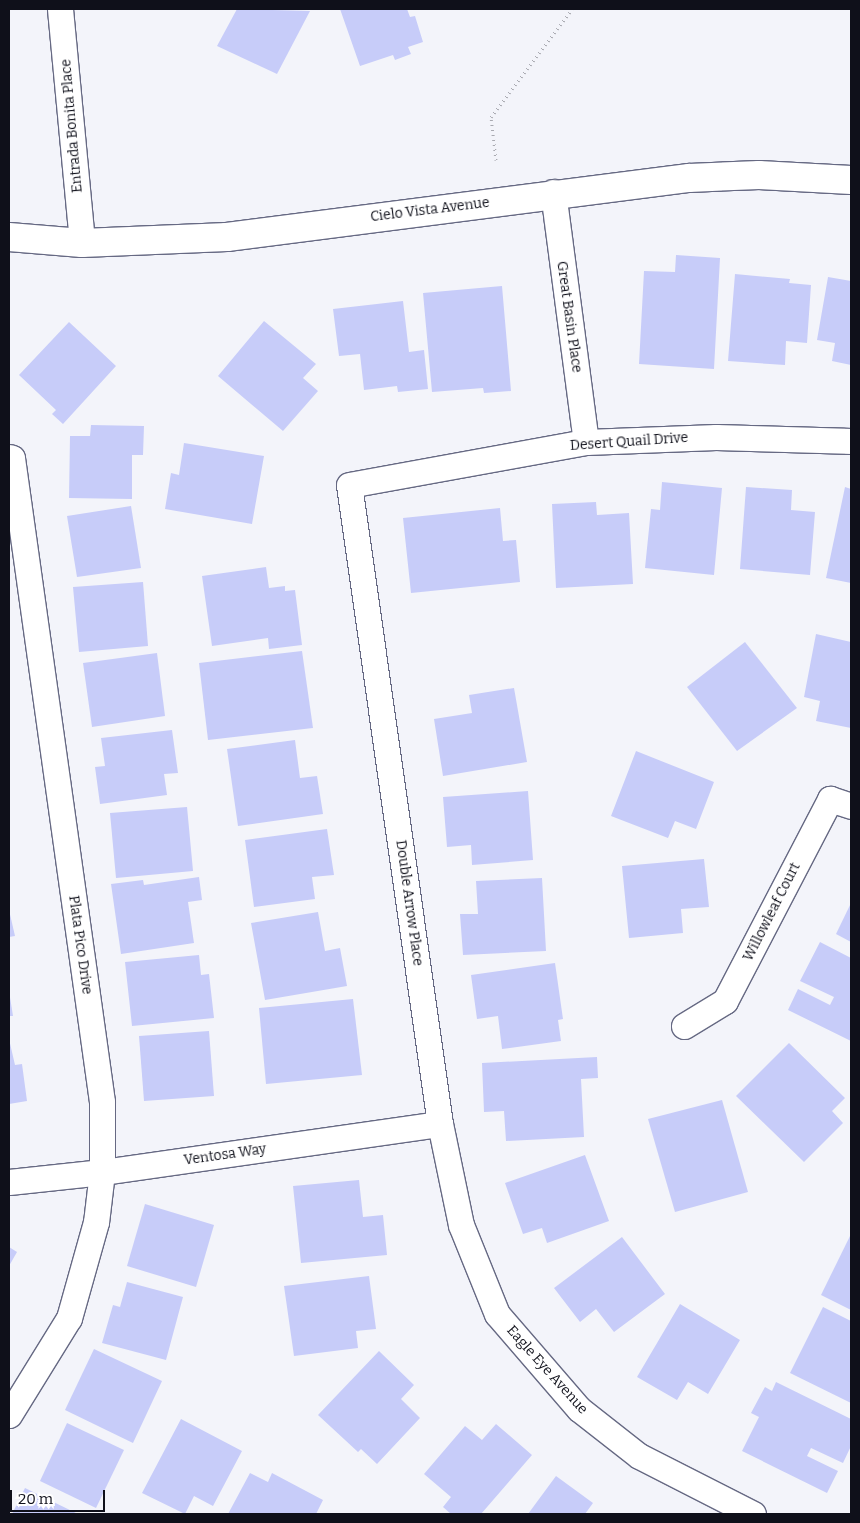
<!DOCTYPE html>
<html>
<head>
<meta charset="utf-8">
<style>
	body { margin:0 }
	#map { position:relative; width:860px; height:1523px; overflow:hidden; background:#f3f4fa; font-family:Bitter,serif }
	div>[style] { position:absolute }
	.building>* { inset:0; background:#c7ccf9 }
	.path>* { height:3px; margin-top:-1.5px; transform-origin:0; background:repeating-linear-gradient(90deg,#a8a9b0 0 1px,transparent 0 5px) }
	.roads { filter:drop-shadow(1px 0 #666983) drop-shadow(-1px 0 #666983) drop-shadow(0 1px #666983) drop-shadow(0 -1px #666983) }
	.street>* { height:25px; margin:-12.5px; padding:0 12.5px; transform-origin:12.5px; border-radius:12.5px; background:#fff }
	.secondary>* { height:28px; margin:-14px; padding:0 14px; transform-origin:14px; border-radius:14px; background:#fff }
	span { translate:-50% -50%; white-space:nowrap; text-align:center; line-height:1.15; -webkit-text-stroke:4px #fff; paint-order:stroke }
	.street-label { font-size:14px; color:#0f101a }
	.frame { position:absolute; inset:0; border:10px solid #0f101a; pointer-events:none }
	.scale { position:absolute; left:10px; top:1490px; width:95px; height:22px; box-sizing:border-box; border:2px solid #0f101a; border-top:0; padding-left:6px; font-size:15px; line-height:18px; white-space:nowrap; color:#0f101a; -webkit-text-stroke:4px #fff; paint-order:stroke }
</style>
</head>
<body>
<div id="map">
	<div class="building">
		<i style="clip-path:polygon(237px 9px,310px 11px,277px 74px,217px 46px)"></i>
		<i style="clip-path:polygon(340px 9px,407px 9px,410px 17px,415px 16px,423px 42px,408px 47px,411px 54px,395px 60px,393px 55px,360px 66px)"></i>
		<i style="clip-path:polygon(676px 255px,720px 258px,714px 369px,639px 364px,644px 271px,675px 272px)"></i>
		<i style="clip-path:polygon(735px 274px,790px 279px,789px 283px,811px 285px,807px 343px,786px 341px,785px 365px,728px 361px)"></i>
		<i style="clip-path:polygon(828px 277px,851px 281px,851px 365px,832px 361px,835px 343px,817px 340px)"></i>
		<i style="clip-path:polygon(502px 286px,511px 391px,484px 393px,483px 388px,432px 392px,423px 293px)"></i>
		<i style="clip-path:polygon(403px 301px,409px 352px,424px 350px,428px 389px,398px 392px,397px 386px,364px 390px,360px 354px,339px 356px,333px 309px)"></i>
		<i style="clip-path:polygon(264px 321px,316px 364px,303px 378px,318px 391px,283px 431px,218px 376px)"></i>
		<i style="clip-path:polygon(69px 322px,116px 366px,63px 424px,52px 414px,56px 410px,19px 375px)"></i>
		<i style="clip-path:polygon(91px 425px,144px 426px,143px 455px,132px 455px,132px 499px,69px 498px,70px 436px,90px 436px)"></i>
		<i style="clip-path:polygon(184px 443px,264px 456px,252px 524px,165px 509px,171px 473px,179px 475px)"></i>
		<i style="clip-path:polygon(662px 482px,722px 488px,714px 575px,645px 568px,651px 509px,660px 510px)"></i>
		<i style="clip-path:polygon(746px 487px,792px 490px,791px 510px,815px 512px,810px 575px,740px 569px)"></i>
		<i style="clip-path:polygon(845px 487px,851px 489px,851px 583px,826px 578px)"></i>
		<i style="clip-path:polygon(596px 502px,597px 515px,629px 513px,633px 584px,556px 588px,552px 504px)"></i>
		<i style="clip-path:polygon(131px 506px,141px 568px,77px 577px,67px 516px)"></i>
		<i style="clip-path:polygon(500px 508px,503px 541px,516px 540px,520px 582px,411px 593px,403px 518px)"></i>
		<i style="clip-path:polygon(266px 567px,269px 588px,285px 586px,285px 591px,295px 590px,302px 645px,269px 649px,268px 638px,212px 646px,202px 576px)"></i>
		<i style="clip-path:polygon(143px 582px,148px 646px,79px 652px,73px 587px)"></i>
		<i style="clip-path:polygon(816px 634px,851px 642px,851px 728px,816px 721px,820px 701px,804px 697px)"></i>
		<i style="clip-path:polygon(745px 642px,797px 708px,737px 751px,687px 687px)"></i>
		<i style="clip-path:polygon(302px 651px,313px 728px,208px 740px,199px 663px)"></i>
		<i style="clip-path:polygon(157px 653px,165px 716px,92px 727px,83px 663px)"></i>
		<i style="clip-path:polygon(514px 688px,527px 762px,443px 776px,434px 719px,472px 713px,469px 695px)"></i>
		<i style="clip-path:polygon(172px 730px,178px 773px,164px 774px,167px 795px,100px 804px,95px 767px,105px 766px,101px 738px)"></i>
		<i style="clip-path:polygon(295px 740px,300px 778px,317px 776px,323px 814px,238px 826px,227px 749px)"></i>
		<i style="clip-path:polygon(636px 751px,714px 782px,696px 829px,675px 821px,668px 838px,611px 816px)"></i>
		<i style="clip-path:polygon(528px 791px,533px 860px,472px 865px,471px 845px,447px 847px,443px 797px)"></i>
		<i style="clip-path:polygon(187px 807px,193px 871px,116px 878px,110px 813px)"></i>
		<i style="clip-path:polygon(327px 829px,334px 875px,312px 877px,315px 899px,254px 907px,245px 840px)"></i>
		<i style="clip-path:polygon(704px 859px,709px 907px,681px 909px,683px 933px,629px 938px,622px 866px)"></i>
		<i style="clip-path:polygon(199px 877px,202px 900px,188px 902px,194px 943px,121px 954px,111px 884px,143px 880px,144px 885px)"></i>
		<i style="clip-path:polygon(542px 878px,546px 951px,463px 955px,460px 914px,478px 914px,476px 881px)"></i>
		<i style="clip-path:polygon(851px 903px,851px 942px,836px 934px)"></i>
		<i style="clip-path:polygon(9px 910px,15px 936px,9px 937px)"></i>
		<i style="clip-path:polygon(318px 912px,325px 951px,340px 948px,347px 986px,265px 1000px,251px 923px)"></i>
		<i style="clip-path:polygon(820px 942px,851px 958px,851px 1041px,788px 1010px,798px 989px,830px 1005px,834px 997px,800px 981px)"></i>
		<i style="clip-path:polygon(199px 955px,201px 975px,209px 974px,214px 1018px,132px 1026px,125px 962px)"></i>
		<i style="clip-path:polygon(555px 963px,563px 1019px,558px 1020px,561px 1041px,502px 1049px,498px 1016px,477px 1019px,471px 975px)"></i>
		<i style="clip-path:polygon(9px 991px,13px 1016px,9px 1016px)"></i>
		<i style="clip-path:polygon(353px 999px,362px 1075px,266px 1084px,259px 1008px)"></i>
		<i style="clip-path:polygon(209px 1031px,214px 1096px,144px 1101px,139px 1036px)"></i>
		<i style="clip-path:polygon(9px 1039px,15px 1065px,22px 1064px,27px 1101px,9px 1104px)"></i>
		<i style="clip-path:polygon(789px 1043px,845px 1098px,832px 1111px,843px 1123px,804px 1162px,736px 1096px)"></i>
		<i style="clip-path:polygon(597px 1057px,598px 1078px,581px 1079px,584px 1137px,506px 1141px,504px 1111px,484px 1112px,482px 1063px)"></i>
		<i style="clip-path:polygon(722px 1100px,748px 1192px,675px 1212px,648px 1119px)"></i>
		<i style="clip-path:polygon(585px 1155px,609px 1221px,547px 1243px,542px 1228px,523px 1234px,505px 1183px)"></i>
		<i style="clip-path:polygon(359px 1180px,363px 1217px,383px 1215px,387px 1255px,301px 1263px,293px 1186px)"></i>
		<i style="clip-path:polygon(145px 1204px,214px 1225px,196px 1287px,127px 1266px)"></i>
		<i style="clip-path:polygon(851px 1234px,851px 1310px,821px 1295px)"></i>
		<i style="clip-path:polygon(622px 1237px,665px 1294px,614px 1332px,596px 1309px,580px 1322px,554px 1288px)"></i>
		<i style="clip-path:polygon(9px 1247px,17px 1252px,9px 1266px)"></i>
		<i style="clip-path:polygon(369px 1276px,376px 1329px,356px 1331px,358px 1348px,294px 1356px,284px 1286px)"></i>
		<i style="clip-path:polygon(127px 1282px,183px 1297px,166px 1360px,102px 1343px,113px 1305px,120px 1307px)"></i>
		<i style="clip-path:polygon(680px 1304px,740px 1340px,708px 1394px,688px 1382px,677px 1400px,637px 1377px)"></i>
		<i style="clip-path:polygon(823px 1307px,851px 1321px,851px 1403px,790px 1373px)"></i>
		<i style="clip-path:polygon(94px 1349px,162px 1381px,133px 1443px,65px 1410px)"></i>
		<i style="clip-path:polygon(379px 1351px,414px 1385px,401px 1399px,420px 1418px,377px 1464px,361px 1449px,358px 1452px,318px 1415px)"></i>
		<i style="clip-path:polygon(776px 1382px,851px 1419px,851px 1446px,843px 1463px,811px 1448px,807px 1456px,838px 1471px,827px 1493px,742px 1451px,759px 1417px,751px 1413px,765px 1387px,772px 1391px)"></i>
		<i style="clip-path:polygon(181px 1419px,242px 1451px,213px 1506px,194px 1496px,185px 1514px,142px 1493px)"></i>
		<i style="clip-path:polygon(67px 1423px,124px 1450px,96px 1508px,40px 1481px)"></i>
		<i style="clip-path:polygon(496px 1424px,532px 1455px,481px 1514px,451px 1514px,443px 1507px,451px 1497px,424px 1474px,465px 1426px,482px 1440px)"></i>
		<i style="clip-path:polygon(250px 1473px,268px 1482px,272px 1473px,323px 1500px,316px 1514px,228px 1514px)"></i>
		<i style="clip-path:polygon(556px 1476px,593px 1503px,585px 1514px,528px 1514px)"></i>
		<i style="clip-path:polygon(25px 1488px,78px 1514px,12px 1514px)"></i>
	</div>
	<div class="path">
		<i style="left:496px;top:160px;width:43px;rotate:-96.6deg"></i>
		<i style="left:491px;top:117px;width:135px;rotate:-53.1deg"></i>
	</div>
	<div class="roads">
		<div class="street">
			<i style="left:60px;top:9px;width:235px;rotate:84.6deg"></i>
			<i style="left:553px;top:192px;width:252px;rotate:82.5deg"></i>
			<i style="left:9px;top:457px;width:3px;rotate:18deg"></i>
			<i style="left:12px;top:458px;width:650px;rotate:82.04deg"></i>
			<i style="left:102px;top:1102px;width:70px;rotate:90deg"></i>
			<i style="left:102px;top:1172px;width:50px;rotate:96.8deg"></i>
			<i style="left:96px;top:1222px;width:100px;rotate:105.7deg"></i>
			<i style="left:69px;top:1318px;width:114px;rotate:121.7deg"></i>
			<i style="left:684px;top:1026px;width:48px;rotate:-31.4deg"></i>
			<i style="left:725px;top:1001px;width:228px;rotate:-62.5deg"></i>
			<i style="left:830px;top:799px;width:22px;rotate:18deg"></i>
			<i style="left:9px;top:1182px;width:94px;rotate:-6.1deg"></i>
			<i style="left:102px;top:1172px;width:341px;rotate:-8.1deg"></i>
			<i style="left:753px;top:1514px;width:128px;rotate:-153deg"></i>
			<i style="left:639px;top:1456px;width:76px;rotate:-141.9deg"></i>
			<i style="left:579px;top:1409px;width:125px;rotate:-130.8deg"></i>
			<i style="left:497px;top:1314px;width:96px;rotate:-112deg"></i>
			<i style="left:461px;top:1225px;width:103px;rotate:-101.7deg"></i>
			<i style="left:440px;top:1124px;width:645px;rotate:-98.1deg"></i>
			<i style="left:349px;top:485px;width:241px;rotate:-10.3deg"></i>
			<i style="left:586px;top:442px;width:130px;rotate:-2.2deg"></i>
			<i style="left:716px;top:437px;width:135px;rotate:1.7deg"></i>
		</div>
		<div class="secondary">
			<i style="left:9px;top:237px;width:73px;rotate:4.7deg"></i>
			<i style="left:82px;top:243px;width:145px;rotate:-2.4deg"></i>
			<i style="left:227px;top:237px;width:466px;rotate:-7.3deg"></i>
			<i style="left:689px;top:178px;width:70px;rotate:-2.5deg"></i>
			<i style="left:759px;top:175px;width:92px;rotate:3.1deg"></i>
		</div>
	</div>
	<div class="street-label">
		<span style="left:72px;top:126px;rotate:-95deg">Entrada Bonita Place</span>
		<span style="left:430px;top:210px;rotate:-7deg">Cielo Vista Avenue</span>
		<span style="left:569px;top:317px;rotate:82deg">Great Basin Place</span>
		<span style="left:629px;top:442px;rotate:-4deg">Desert Quail Drive</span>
		<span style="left:409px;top:903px;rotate:82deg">Double Arrow Place</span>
		<span style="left:772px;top:912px;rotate:-63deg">Willowleaf Court</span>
		<span style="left:80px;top:945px;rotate:82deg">Plata Pico Drive</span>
		<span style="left:225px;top:1155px;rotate:-8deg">Ventosa Way</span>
		<span style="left:547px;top:1370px;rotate:48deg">Eagle Eye Avenue</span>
	</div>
	<div class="frame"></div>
	<div class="scale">20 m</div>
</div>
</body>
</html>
